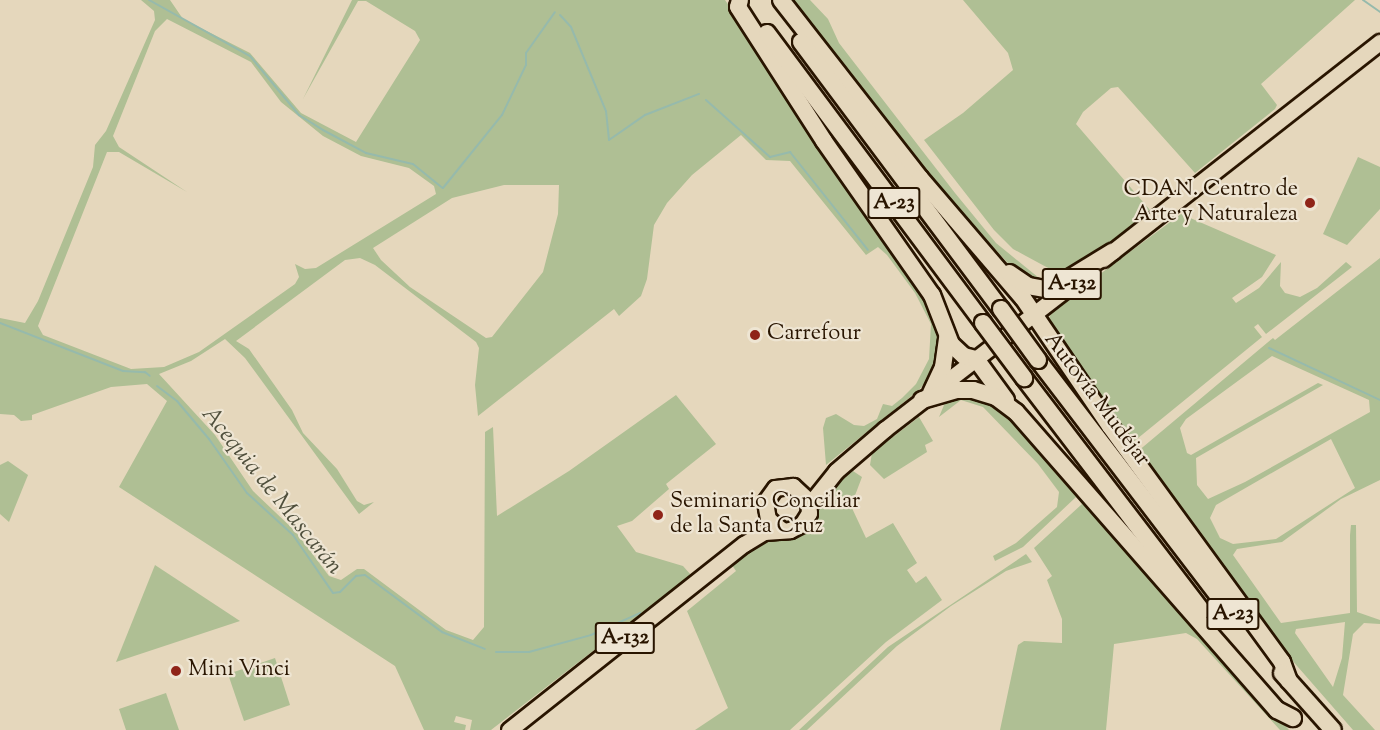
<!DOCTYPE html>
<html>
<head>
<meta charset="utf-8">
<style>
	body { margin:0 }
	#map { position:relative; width:1380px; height:730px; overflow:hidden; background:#e5d7bc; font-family:"Sorts Mill Goudy",serif }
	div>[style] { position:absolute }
	.green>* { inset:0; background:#afbf94 }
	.stream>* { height:2px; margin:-1px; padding:0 1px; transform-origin:1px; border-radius:1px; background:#96baac }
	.roads { filter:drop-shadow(2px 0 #291500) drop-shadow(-2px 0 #291500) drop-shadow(0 2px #291500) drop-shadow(0 -2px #291500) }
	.major>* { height:15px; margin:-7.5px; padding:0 7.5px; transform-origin:7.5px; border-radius:7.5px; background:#e5d7bc }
	.highway>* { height:16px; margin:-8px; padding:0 8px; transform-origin:8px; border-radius:8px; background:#e5d7bc }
	.bridges { filter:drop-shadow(2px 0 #291500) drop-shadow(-2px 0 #291500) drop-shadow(0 2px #291500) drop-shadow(0 -2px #291500) }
	.highway-bridge>* { height:16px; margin:-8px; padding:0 8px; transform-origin:8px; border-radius:8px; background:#e5d7bc }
	.dots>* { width:16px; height:16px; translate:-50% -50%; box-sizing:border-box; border:3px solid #eee5d3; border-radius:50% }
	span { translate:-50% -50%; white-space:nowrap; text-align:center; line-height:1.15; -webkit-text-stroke:4.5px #eee5d3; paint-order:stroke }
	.shield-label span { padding:2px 4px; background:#eee5d3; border:2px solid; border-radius:4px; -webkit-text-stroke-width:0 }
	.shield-label { font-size:21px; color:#291500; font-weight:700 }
	.poi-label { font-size:22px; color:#291500 }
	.right { translate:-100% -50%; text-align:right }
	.left { translate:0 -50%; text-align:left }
	.street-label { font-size:22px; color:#291500 }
	.water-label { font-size:24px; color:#4f4f3c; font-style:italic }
</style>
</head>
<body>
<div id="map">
	<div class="green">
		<i style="clip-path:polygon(evenodd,141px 0,170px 0,183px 19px,250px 53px,301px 113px,356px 142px,420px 40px,415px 31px,366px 1px,358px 1px,303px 99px,352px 0,725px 0,925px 295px,939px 334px,939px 354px,933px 372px,919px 390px,826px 465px,823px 428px,826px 418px,836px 414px,854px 425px,864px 426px,877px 419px,883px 404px,892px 406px,902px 398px,916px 384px,929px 359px,931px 324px,915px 293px,887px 255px,878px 247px,866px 255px,790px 161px,766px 160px,741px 135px,692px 175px,667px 203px,654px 225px,647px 279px,641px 296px,619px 316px,614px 309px,478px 416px,475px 385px,479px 348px,476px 342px,375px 265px,360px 258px,345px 260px,236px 341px,249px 349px,292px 410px,303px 433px,337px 469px,357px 501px,364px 505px,374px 502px,359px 514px,245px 358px,225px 339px,191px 361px,159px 374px,215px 435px,253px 491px,296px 532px,329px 576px,341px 580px,357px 569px,364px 569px,446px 630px,473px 640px,484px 627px,485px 432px,493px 427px,497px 516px,569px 471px,676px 395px,716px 444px,666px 484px,669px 489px,632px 521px,617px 526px,636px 552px,683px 566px,691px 575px,491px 730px,470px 730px,472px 720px,456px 716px,454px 722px,466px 725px,465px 730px,424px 730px,395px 666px,119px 487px,167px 401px,147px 384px,111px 387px,32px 415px,32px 420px,21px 421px,14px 415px,0 414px,0 318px,25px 323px,38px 301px,93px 167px,95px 145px,106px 131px,155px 20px,154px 11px,141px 0,167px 19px,251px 62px,281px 102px,323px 136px,361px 156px,409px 168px,434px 186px,436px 194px,316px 268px,305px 269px,295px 264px,299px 277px,295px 284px,199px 352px,164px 367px,131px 369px,43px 335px,38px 326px,107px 152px,119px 152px,187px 192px,119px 147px,113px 136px,155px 31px,167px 19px,141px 0,504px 185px,559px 185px,558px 214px,543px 272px,492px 337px,486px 338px,410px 287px,381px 260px,373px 248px,452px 198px,504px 185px)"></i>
		<i style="clip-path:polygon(790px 0,810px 0,828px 19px,839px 43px,955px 193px,996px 243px,1039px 278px,1042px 286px,1015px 271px,935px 183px)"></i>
		<i style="clip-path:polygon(963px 0,1355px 0,1261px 84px,1277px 105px,1275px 109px,1195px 173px,1118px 87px,1111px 88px,1083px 112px,1076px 124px,1150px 210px,1084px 265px,1055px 280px,1050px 269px,1013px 249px,994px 230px,924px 140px,963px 113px,1013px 70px,1008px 53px)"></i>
		<i style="clip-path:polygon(1358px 157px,1380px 167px,1380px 209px,1347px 245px,1323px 234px)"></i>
		<i style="clip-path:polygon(1181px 214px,1276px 255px,1262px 277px,1232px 298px,1236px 303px,1259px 288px,1281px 262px,1280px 286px,1285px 293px,1300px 297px,1317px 288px,1346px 262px,1352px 267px,1266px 334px,1258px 324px,1254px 327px,1262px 337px,1132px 443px,1047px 323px,1053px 309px)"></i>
		<i style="clip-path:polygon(evenodd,1380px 258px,1380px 480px,1341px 499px,1282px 542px,1237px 549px,1233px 555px,1281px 623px,1350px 613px,1350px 535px,1351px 525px,1356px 525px,1357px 612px,1380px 620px,1380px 624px,1364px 623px,1353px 634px,1343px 695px,1375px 730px,1353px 730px,1270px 635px,1137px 452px,1273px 338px,1275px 340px,1380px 258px,1272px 356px,1369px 400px,1370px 412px,1245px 482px,1208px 499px,1197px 485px,1196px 458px,1323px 385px,1318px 383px,1191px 455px,1187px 453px,1180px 428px,1186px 419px,1272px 356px,1380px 258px,1331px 439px,1355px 488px,1276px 539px,1233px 544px,1220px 538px,1210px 518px,1216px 505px,1331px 439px,1380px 258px,1345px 622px,1342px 658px,1333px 687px,1295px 633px,1296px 629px,1345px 622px)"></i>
		<i style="clip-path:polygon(964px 394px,1000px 406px,1289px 730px,1280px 730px,1197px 639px,1186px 633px,1114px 644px,1106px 730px,1000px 730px,1018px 645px,1024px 641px,1062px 643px,1062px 619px,1047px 580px,1052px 576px,1034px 548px,1082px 504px,1076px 497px,1023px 547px,995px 561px,993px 556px,1016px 543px,1057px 507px,1059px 492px,1038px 464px,983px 407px,961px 400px,939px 417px,947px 398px)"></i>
		<i style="clip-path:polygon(919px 417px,933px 441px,925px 445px,927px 452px,884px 479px,870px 465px,872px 453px)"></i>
		<i style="clip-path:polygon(8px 461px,28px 475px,9px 522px,0 514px,0 465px)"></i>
		<i style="clip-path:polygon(853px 471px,862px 477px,851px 506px,866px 538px,893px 523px,917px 563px,907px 570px,916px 583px,926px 576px,942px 600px,886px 642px,790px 730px,695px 730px,728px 708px,687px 611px,736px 571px,732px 565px,767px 538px,793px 539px,806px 532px,815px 519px,823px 494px)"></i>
		<i style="clip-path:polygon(1026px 554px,1032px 562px,1006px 571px,951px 606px,897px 646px,807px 730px,799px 730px,888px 647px)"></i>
		<i style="clip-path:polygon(155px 565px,240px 621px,116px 662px)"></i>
		<i style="clip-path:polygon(275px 658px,290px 705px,244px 721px,228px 674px)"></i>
		<i style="clip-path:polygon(166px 693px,179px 730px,126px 730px,119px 709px)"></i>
	</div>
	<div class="stream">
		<i style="left:149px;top:0;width:115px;rotate:29deg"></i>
		<i style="left:250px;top:56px;width:77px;rotate:50.3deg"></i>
		<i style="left:299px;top:115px;width:28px;rotate:32deg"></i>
		<i style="left:323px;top:130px;width:49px;rotate:28.1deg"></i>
		<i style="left:366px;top:153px;width:48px;rotate:13.2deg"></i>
		<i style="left:413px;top:164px;width:38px;rotate:39deg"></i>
		<i style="left:443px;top:188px;width:94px;rotate:-51.1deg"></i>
		<i style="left:502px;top:115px;width:55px;rotate:-64.4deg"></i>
		<i style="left:526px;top:65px;width:12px;rotate:-90deg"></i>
		<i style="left:526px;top:53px;width:50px;rotate:-54.7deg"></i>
		<i style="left:1363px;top:0;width:21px;rotate:35deg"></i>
		<i style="left:560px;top:15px;width:16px;rotate:47deg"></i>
		<i style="left:571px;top:27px;width:91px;rotate:67.4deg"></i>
		<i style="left:606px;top:111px;width:29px;rotate:84deg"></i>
		<i style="left:609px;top:140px;width:44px;rotate:-34.8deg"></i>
		<i style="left:645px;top:115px;width:58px;rotate:-21.3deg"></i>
		<i style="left:706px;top:100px;width:86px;rotate:41.7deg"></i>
		<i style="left:770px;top:157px;width:21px;rotate:-14deg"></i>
		<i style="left:790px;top:152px;width:125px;rotate:51.5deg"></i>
		<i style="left:0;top:323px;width:132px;rotate:21.3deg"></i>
		<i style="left:123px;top:371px;width:22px;rotate:3deg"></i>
		<i style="left:145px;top:372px;width:6px;rotate:39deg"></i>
		<i style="left:1269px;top:348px;width:123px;rotate:25.1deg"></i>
		<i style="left:157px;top:386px;width:25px;rotate:37deg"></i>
		<i style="left:177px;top:401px;width:50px;rotate:49.9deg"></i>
		<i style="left:209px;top:439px;width:66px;rotate:54.9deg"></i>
		<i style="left:247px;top:493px;width:62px;rotate:42.4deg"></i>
		<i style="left:293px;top:535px;width:70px;rotate:55.4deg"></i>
		<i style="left:333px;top:593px;width:7px;rotate:-8deg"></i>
		<i style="left:340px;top:592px;width:23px;rotate:-45deg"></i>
		<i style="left:356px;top:576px;width:9px;rotate:-6deg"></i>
		<i style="left:365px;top:575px;width:96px;rotate:36.5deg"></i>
		<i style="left:442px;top:632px;width:46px;rotate:21.6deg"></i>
		<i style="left:496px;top:652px;width:33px"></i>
		<i style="left:529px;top:652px;width:64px;rotate:-15.3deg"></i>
		<i style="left:591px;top:635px;width:54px;rotate:-24.2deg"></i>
	</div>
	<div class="roads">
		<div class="major">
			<i style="left:1103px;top:259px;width:352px;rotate:-38.1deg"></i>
			<i style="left:809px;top:505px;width:43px;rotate:-51.5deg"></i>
			<i style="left:836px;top:471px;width:65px;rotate:-40.6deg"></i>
			<i style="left:885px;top:429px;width:240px;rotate:-37.7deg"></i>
			<i style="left:509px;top:730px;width:300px;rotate:-38.4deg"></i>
			<i style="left:744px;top:544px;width:23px;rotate:-31deg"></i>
			<i style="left:764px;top:532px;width:26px;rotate:-4deg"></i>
			<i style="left:790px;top:530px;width:13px;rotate:-27deg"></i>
			<i style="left:802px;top:524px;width:13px;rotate:-58deg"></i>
			<i style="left:809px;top:513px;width:13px;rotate:-94deg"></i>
			<i style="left:808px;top:500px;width:21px;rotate:-137deg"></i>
			<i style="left:793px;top:486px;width:18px;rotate:174deg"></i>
			<i style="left:775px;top:488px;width:17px;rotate:126deg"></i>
			<i style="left:765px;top:502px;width:17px;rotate:80deg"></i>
			<i style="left:768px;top:519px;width:18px;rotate:38deg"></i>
		</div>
		<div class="highway">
			<i style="left:740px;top:0;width:7px;rotate:106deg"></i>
			<i style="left:738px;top:7px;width:159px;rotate:57.3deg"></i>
			<i style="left:824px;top:141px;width:188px;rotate:55deg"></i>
			<i style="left:932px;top:295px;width:53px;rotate:68.8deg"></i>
			<i style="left:951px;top:344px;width:18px;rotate:43deg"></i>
			<i style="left:964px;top:356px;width:12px;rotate:14deg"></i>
			<i style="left:976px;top:359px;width:51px;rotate:53.8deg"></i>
			<i style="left:781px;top:0;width:226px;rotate:52deg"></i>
			<i style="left:920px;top:178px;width:158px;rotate:49.4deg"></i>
			<i style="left:1023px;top:298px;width:155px;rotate:55.8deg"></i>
			<i style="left:1110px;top:426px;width:292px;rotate:53.9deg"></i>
			<i style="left:1282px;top:662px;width:20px;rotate:70deg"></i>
			<i style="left:767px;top:33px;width:362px;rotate:53.3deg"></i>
			<i style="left:801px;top:42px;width:334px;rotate:53.2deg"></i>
			<i style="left:1009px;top:273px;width:23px;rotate:34deg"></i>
			<i style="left:1028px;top:286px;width:22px;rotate:10deg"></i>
			<i style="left:1050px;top:290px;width:73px;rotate:-31.5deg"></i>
			<i style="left:1038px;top:360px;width:317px;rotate:52.6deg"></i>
			<i style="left:1024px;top:378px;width:293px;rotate:52.6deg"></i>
			<i style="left:931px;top:393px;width:29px;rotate:-65deg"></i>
			<i style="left:943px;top:367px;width:30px;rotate:-82deg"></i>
			<i style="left:922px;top:400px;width:35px;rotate:-16deg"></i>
			<i style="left:956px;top:390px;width:17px"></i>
			<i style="left:973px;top:390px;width:24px;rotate:17deg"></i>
			<i style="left:996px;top:397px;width:25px;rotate:37deg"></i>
			<i style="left:1016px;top:412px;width:396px;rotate:48.8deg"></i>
			<i style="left:1277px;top:710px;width:18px;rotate:27deg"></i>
			<i style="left:1282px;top:673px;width:76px;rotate:48.2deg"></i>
		</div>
	</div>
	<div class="bridges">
		<div class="highway-bridge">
			<i style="left:1001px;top:309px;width:63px;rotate:54deg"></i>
			<i style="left:983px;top:323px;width:69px;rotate:53.3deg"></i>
		</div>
	</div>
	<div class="dots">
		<i style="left:1310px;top:203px;background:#8f2418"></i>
		<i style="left:755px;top:335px;background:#8f2418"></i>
		<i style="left:658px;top:515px;background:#8f2418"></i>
		<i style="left:176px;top:671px;background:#8f2418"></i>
	</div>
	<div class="shield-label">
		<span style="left:894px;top:203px">A-23</span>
		<span style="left:1072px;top:284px">A-132</span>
		<span style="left:1233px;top:614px">A-23</span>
		<span style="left:625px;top:638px">A-132</span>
	</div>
	<div class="poi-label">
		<span class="right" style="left:1298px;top:203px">CDAN. Centro de<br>Arte y Naturaleza</span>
		<span class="left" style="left:767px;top:335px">Carrefour</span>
		<span class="left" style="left:670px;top:515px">Seminario Conciliar<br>de la Santa Cruz</span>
		<span class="left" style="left:188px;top:671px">Mini Vinci</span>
	</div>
	<div class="street-label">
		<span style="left:1096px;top:400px;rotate:53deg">Autovía Mudéjar</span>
	</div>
	<div class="water-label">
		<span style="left:271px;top:491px;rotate:51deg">Acequia de Mascarán</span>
	</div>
</div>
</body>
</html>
